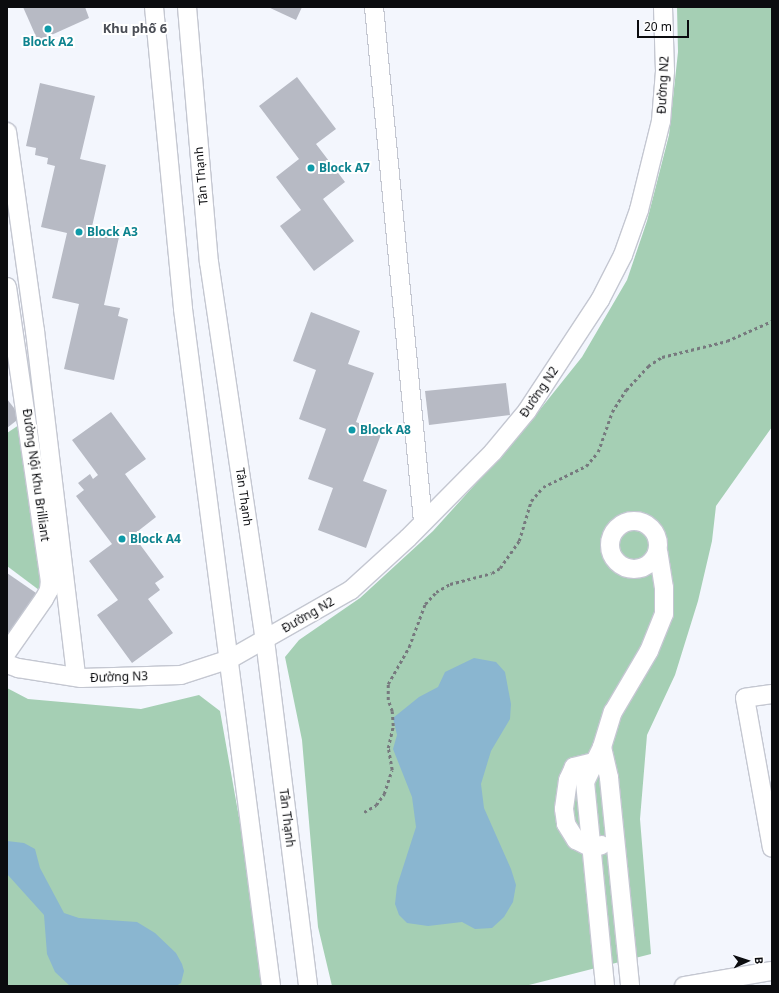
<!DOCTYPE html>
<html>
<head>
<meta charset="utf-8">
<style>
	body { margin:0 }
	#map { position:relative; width:779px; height:993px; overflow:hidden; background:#f3f6fd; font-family:"Noto Sans",sans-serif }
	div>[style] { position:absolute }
	.green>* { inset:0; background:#a5cfb4 }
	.water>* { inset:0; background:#8ab6d0 }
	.building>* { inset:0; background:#b7bac4 }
	.path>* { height:2.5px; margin-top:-1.25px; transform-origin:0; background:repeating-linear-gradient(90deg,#77797e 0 3px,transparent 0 6px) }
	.roads { filter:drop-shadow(1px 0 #c4c7d1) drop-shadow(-1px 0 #c4c7d1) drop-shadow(0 1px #c4c7d1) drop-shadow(0 -1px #c4c7d1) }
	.minor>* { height:18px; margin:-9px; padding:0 9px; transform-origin:9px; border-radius:9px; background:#fff }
	.minor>.ring { margin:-9px; padding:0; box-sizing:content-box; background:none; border:18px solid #fff; border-radius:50% }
	.dots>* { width:11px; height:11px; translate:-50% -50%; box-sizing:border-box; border:2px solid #fff; border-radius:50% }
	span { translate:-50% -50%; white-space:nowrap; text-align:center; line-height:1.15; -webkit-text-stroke:4px #fff; paint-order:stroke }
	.culture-label { font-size:12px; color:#0d838f; font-weight:700 }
	.left { translate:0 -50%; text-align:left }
	.street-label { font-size:12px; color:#0b0c0f }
	.neighbourhood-label { font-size:13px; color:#4a4d55; font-weight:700 }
	.frame { position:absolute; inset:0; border:8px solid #0b0c0f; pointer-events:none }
	.north { position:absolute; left:727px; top:941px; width:40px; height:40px; -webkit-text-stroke:3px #fff; paint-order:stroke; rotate:87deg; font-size:11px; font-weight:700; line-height:16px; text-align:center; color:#0b0c0f }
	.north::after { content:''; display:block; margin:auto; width:14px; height:18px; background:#0b0c0f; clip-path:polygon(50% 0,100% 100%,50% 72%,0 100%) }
	.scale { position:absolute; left:637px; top:20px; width:52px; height:18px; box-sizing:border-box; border:2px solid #0b0c0f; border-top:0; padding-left:5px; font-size:12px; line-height:14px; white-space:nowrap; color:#0b0c0f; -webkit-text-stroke:3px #fff; paint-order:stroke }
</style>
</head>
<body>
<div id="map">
	<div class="green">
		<i style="clip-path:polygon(677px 7px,772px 7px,772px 427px,716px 506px,712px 541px,698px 601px,675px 675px,647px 735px,640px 819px,651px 954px,525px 986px,332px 986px,318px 927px,302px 740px,285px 657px,299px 640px,360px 598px,433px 531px,518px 437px,582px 357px,627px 280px,647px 221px,669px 135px,678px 52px)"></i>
		<i style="clip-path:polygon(22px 423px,44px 580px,39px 590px,7px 566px,7px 433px)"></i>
		<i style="clip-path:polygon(7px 688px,28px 699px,141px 709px,199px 695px,220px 711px,253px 896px,264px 986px,7px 986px)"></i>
	</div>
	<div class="water">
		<i style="clip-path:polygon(474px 658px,496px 662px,505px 672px,511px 704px,510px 719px,491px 751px,481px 784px,484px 808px,511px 869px,516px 885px,513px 902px,504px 917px,492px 928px,475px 929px,462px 922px,428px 926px,407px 923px,399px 915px,395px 904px,397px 886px,416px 827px,412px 797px,393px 749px,397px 735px,393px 718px,419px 697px,438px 687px,445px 672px)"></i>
		<i style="clip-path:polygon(7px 841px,24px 843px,35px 849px,40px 868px,64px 913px,79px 918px,137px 922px,155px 933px,176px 953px,182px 964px,184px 971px,181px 983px,176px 986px,70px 986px,55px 972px,47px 954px,44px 915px,7px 874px)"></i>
	</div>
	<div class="building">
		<i style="clip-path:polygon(23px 7px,85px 7px,89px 18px,38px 41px)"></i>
		<i style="clip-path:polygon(268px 7px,302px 7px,296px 20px)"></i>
		<i style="clip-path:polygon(297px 77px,336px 129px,316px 144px,345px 182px,323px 199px,354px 241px,314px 271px,280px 226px,301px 210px,276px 177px,299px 159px,259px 106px)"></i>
		<i style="clip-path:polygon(40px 83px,95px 96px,80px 159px,106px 165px,91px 231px,119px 237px,104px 305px,120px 308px,118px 316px,128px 319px,114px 380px,64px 369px,79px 304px,52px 298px,67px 233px,41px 227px,55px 166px,47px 164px,48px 158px,35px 155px,36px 148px,26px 146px)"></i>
		<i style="clip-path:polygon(311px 312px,360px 331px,348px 364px,374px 373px,356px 422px,382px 432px,363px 481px,387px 490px,366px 548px,318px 530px,333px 488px,308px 479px,326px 429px,299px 419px,316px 370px,293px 361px)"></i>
		<i style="clip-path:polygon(506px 383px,510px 415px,429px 425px,425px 391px)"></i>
		<i style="clip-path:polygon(7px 399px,21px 417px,7px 428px)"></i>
		<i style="clip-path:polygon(111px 412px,146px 459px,125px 474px,156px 517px,133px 535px,164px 577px,155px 583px,160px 590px,148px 599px,173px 633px,132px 663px,97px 615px,118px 600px,89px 561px,112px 544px,76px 496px,84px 490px,78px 483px,90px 474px,93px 479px,98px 475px,72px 440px)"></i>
		<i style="clip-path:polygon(7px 573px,39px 595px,12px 635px,7px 631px)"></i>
	</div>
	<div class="path">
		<i style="left:364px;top:812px;width:14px;rotate:-30deg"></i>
		<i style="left:376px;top:805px;width:14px;rotate:-54deg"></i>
		<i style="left:384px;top:794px;width:25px;rotate:-72deg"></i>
		<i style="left:392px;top:770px;width:22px;rotate:-100deg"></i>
		<i style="left:388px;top:748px;width:23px;rotate:-77deg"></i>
		<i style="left:393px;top:726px;width:15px;rotate:-94deg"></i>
		<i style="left:392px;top:711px;width:12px;rotate:-110deg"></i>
		<i style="left:388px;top:700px;width:16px;rotate:-90deg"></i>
		<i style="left:388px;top:684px;width:43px;rotate:-60.4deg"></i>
		<i style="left:409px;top:647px;width:46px;rotate:-69.6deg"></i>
		<i style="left:425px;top:604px;width:16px;rotate:-47deg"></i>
		<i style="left:436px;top:592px;width:16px;rotate:-30deg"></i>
		<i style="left:450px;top:584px;width:43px;rotate:-14.7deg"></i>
		<i style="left:492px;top:573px;width:9px;rotate:-32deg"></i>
		<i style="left:500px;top:568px;width:33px;rotate:-55deg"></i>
		<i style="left:519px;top:541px;width:42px;rotate:-73.3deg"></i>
		<i style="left:531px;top:501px;width:18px;rotate:-49deg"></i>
		<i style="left:543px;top:487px;width:48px;rotate:-26deg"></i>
		<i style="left:586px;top:466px;width:18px;rotate:-49deg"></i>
		<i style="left:598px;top:452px;width:42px;rotate:-70.7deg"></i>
		<i style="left:612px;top:412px;width:26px;rotate:-58deg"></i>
		<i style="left:626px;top:390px;width:33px;rotate:-47deg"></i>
		<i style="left:648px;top:366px;width:17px;rotate:-33deg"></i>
		<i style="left:662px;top:357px;width:67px;rotate:-13.8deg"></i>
		<i style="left:727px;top:341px;width:49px;rotate:-24deg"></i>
	</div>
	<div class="roads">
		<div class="minor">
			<i style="left:154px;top:7px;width:303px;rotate:84.5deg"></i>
			<i style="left:183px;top:309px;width:683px;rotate:82.59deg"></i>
			<i style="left:187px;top:7px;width:256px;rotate:85.1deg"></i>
			<i style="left:209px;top:262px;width:382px;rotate:81.6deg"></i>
			<i style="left:265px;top:640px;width:349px;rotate:82.9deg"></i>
			<i style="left:374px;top:7px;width:517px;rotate:84.56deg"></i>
			<i style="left:7px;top:132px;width:201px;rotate:82deg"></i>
			<i style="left:35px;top:331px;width:348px;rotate:83.2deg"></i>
			<i style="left:7px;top:287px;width:296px;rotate:81.7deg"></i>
			<i style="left:50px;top:580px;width:10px;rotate:96deg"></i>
			<i style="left:49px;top:590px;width:10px;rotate:119deg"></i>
			<i style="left:44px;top:599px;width:65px;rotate:124.9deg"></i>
			<i class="ring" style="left:610px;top:521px;width:30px;height:30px"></i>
			<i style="left:7px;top:664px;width:12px;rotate:20deg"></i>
			<i style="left:18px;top:668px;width:64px;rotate:9deg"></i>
			<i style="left:81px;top:678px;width:100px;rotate:-1.7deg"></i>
			<i style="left:181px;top:675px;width:52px;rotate:-18.1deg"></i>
			<i style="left:230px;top:659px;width:139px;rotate:-29.7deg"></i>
			<i style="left:351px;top:590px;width:77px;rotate:-42.4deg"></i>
			<i style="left:408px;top:538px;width:121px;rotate:-45.3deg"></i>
			<i style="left:493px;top:452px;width:53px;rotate:-50.3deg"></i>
			<i style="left:527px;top:411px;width:133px;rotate:-56.7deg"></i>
			<i style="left:600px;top:300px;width:51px;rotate:-62.9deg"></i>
			<i style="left:623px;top:255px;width:48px;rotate:-70.4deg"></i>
			<i style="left:639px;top:210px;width:92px;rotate:-76.1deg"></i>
			<i style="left:661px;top:121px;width:50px;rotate:-85.4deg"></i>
			<i style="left:665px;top:71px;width:64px;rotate:-91.8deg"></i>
			<i style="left:772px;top:694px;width:27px;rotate:172deg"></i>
			<i style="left:745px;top:698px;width:152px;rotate:79.8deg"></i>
			<i style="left:602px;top:747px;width:32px;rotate:77deg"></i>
			<i style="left:609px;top:778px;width:209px;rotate:84.2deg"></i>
			<i style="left:594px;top:762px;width:21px;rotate:166deg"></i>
			<i style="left:574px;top:767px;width:14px;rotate:115deg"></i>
			<i style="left:568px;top:780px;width:29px;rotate:98deg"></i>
			<i style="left:564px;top:809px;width:15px;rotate:82deg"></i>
			<i style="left:566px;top:824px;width:19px;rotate:58deg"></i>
			<i style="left:576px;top:840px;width:18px;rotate:27deg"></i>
			<i style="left:592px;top:848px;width:10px;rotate:-17deg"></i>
			<i style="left:605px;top:986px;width:205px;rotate:-95.6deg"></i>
			<i style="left:585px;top:782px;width:39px;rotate:-64deg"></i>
			<i style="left:602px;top:747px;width:37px;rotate:-73deg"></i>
			<i style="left:613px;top:712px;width:71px;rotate:-59.5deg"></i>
			<i style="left:649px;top:651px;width:40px;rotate:-68deg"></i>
			<i style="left:664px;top:614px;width:26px;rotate:-90deg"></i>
			<i style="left:664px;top:588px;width:36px;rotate:-99deg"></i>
			<i style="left:684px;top:986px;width:89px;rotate:-9.7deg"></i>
		</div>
	</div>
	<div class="dots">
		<i style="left:48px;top:29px;background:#0f9aa8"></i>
		<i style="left:311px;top:168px;background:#0f9aa8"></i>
		<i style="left:79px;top:232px;background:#0f9aa8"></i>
		<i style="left:352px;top:430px;background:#0f9aa8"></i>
		<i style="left:122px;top:539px;background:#0f9aa8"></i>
	</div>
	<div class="culture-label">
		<span style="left:48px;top:42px">Block A2</span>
		<span class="left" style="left:319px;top:168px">Block A7</span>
		<span class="left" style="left:87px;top:232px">Block A3</span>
		<span class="left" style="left:360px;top:430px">Block A8</span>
		<span class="left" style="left:130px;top:539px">Block A4</span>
	</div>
	<div class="street-label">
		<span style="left:663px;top:85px;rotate:-87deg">Đường N2</span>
		<span style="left:201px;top:176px;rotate:-95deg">Tân Thạnh</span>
		<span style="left:539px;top:392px;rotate:-56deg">Đường N2</span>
		<span style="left:36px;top:475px;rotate:82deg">Đường Nội Khu Brilliant</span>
		<span style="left:244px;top:497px;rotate:82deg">Tân Thạnh</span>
		<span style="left:308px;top:615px;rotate:-30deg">Đường N2</span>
		<span style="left:119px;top:677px;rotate:-2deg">Đường N3</span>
		<span style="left:287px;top:818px;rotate:83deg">Tân Thạnh</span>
	</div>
	<div class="neighbourhood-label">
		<span style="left:135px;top:28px">Khu phố 6</span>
	</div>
	<div class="frame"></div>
	<div class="north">B</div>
	<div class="scale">20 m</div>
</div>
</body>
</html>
